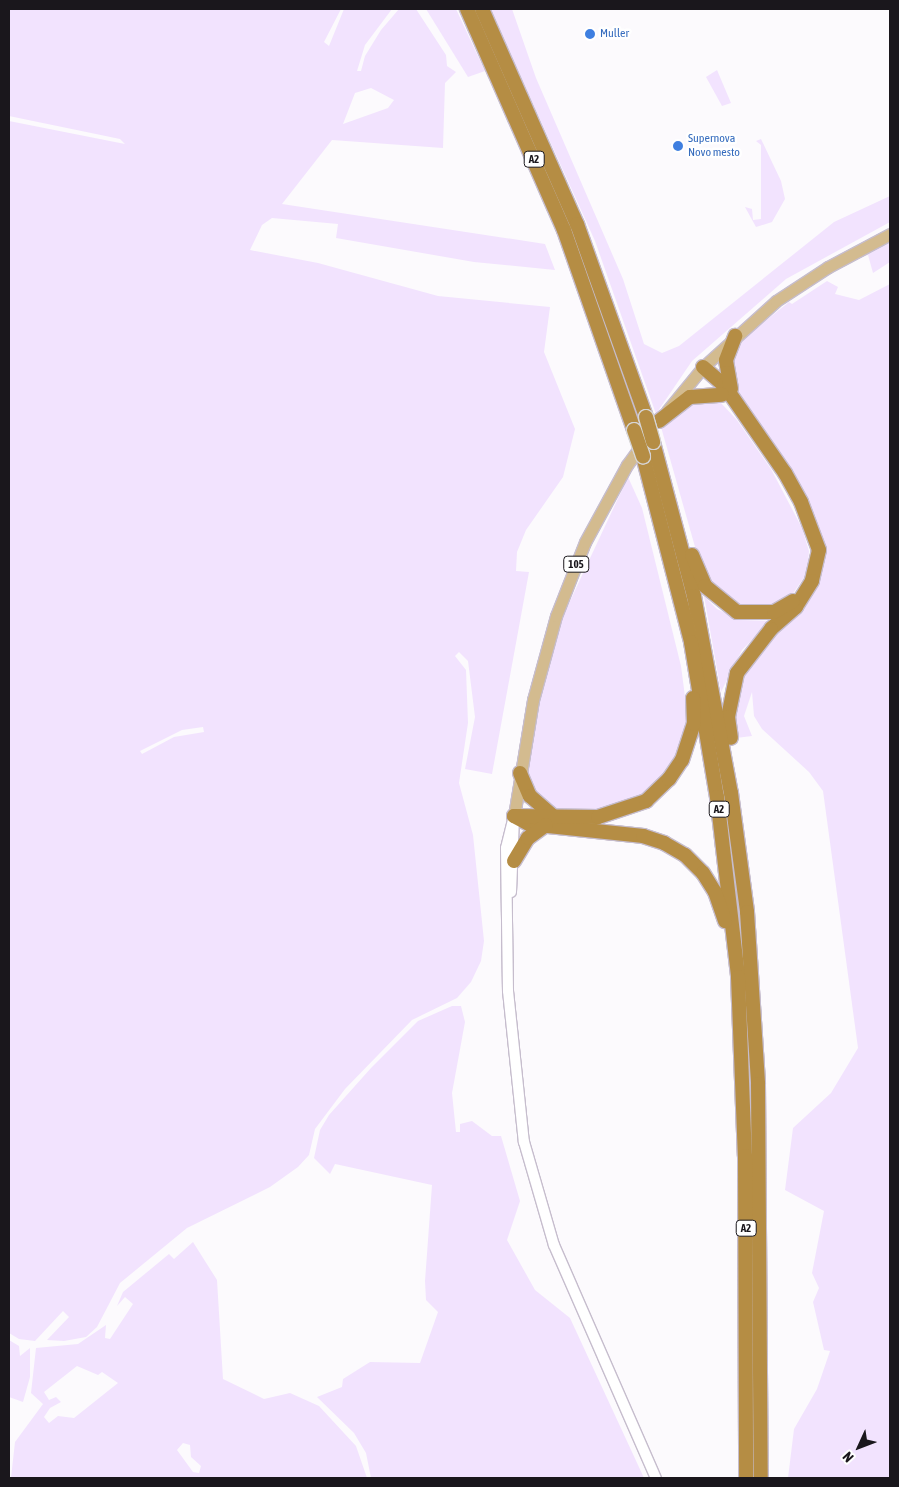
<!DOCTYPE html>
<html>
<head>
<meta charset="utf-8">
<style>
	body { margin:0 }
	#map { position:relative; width:899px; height:1487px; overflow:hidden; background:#fcfafd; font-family:"Asap Condensed",sans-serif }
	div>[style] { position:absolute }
	.green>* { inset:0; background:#f2e3fe }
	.roads { filter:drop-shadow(1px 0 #c6bdcd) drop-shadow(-1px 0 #c6bdcd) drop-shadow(0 1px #c6bdcd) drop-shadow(0 -1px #c6bdcd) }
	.secondary>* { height:10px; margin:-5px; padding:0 5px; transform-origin:5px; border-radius:5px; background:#fff }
	.primary>* { height:11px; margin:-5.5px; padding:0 5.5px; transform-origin:5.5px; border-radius:5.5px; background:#d3bb8f }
	.motorway>* { height:14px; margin:-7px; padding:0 7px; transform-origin:7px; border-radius:7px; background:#b58d44 }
	.bridges { filter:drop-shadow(1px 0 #d6d5d6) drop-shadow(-1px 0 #d6d5d6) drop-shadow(0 1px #d6d5d6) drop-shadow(0 -1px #d6d5d6) }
	.motorway-bridge>* { height:14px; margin:-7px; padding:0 7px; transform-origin:7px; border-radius:7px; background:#b58d44 }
	.dots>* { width:14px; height:14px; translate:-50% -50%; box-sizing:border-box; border:2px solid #fff; border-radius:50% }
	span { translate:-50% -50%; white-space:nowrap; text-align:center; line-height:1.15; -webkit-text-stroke:5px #fff; paint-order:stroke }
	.shield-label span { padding:1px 4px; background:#fff; border:1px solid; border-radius:4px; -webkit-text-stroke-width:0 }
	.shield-label { font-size:11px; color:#1a171c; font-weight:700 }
	.shop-label { font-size:12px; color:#366cbe }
	.left { translate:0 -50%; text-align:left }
	.frame { position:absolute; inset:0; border:10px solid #1a171c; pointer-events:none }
	.north { position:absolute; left:834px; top:1422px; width:50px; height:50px; -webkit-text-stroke:4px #fff; paint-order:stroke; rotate:227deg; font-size:14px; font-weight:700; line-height:20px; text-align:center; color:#1a171c }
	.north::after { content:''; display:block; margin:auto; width:18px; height:22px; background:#1a171c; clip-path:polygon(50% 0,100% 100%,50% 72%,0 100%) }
</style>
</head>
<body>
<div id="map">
	<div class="green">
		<i style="clip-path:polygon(evenodd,9px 9px,341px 9px,324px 42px,329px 46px,344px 9px,392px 9px,365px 45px,357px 71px,361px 71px,365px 56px,381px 30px,399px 9px,416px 9px,446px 55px,447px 66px,456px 72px,445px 83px,443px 148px,332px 140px,282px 204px,545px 244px,555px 270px,474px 262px,336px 238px,338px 224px,272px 218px,262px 225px,250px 250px,318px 263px,438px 296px,550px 307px,544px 352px,575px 429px,563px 477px,526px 530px,517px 552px,516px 571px,529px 572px,492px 774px,465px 769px,475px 717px,468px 661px,459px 652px,455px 656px,466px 670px,468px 723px,459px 783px,473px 835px,484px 941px,481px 961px,471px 982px,457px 998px,412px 1020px,345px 1089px,315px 1129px,309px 1155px,298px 1167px,270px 1187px,187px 1228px,120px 1283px,97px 1327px,86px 1337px,64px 1341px,47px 1340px,69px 1317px,63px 1311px,35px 1341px,19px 1339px,9px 1333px,9px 121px,125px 144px,120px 139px,9px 116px,9px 9px,371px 88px,394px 100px,388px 108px,343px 124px,355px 93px,371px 88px,9px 9px,203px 727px,204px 732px,174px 737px,142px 754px,140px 751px,182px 730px,203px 727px)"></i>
		<i style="clip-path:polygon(426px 9px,456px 9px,485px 71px,468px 77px)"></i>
		<i style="clip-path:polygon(490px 9px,512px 9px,536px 78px,623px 279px,644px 344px,662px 353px,679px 346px,834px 222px,890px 196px,890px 222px,786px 279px,692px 361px,656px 414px,595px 241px)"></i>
		<i style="clip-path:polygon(717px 70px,731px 103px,722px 106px,706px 77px)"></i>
		<i style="clip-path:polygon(761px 139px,781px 181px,785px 199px,772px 222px,756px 227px,745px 207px,752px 209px,753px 220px,761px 219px,761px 145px,756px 141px)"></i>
		<i style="clip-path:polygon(890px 238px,890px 262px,873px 273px,868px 255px,839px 264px)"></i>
		<i style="clip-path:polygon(827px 281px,838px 287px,835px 294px,859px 300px,890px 284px,890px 1478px,788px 1478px,794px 1429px,817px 1389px,830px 1351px,824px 1350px,813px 1302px,819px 1288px,812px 1273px,824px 1211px,785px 1190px,793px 1128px,831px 1093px,858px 1048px,823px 791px,809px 772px,762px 729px,754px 716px,752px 692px,744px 716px,752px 736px,736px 738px,732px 707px,738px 675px,820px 575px,826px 554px,818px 524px,802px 494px,730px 379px,730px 360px,741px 340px,789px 302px,792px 304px)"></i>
		<i style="clip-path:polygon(707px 399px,721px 403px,737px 420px,771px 469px,802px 528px,809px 551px,807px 573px,790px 598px,775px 607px,742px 608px,711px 588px,701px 568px,661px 427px,692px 400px)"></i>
		<i style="clip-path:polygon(628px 477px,642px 508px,681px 666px,687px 712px,683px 746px,670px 773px,643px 798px,600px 812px,555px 811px,535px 796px,526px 774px,538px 703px,563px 616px)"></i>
		<i style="clip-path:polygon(704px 596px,717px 609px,740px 620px,771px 621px,742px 650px,721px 692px)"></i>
		<i style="clip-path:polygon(452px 1006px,461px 1006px,465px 1022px,452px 1093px,456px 1132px,460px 1132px,460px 1124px,472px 1121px,492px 1136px,501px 1136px,520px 1201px,507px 1240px,535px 1290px,570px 1318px,644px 1478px,371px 1478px,366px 1453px,354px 1433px,317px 1397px,342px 1387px,343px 1379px,370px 1362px,420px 1363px,438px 1312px,426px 1300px,425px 1281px,432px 1185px,335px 1164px,330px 1174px,314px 1158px,320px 1130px,329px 1115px,371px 1068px,418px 1021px)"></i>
		<i style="clip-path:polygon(evenodd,193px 1242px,217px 1280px,223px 1379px,264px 1399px,290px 1393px,319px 1406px,356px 1446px,367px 1478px,11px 1478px,15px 1442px,43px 1404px,31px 1393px,36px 1348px,78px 1344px,106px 1325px,105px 1338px,110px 1339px,133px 1304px,125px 1297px,117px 1306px,123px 1292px,169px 1254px,174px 1259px,193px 1242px,77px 1366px,98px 1375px,102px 1372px,118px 1383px,74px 1418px,58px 1416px,49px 1423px,44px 1417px,50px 1408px,61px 1402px,56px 1397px,49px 1400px,44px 1392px,77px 1366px,193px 1242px,183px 1443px,190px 1445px,191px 1457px,201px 1466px,199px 1473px,193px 1472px,177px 1450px,183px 1443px)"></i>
		<i style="clip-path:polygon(9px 1340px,19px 1346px,20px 1356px,30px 1348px,30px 1377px,23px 1402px,9px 1397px)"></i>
	</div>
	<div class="roads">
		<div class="secondary">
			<i style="left:514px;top:816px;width:33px;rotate:104deg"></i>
			<i style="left:506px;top:848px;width:143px;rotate:89.2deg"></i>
			<i style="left:508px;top:991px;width:152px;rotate:84deg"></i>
			<i style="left:524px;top:1142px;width:107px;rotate:73.8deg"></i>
			<i style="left:554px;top:1245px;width:254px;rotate:66.4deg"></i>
			<i style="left:511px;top:892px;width:75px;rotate:-87.7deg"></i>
		</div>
		<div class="primary">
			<i style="left:667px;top:411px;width:57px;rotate:-50.7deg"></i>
			<i style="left:703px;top:367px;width:98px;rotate:-42.1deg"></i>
			<i style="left:776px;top:301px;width:62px;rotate:-33.2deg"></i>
			<i style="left:828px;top:267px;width:70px;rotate:-28deg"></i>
			<i style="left:514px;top:816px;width:118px;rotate:-80.7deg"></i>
			<i style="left:533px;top:700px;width:87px;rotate:-74.7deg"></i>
			<i style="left:556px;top:616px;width:79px;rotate:-68.6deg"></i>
			<i style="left:585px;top:542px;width:88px;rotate:-61.4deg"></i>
			<i style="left:627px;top:465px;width:29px;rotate:-54deg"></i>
		</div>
		<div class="motorway">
			<i style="left:467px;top:9px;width:241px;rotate:66.3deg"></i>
			<i style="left:564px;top:230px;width:212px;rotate:70.7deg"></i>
			<i style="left:482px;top:9px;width:235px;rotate:66.2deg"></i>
			<i style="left:577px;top:224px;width:205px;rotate:70.3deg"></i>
			<i style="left:703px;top:367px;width:28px;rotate:41deg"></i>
			<i style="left:724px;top:385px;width:107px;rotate:55.3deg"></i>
			<i style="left:785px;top:473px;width:33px;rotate:61deg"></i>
			<i style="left:801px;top:502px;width:51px;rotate:69.4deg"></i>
			<i style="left:819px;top:550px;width:32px;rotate:103deg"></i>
			<i style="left:812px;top:581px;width:31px;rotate:122deg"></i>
			<i style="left:796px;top:607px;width:33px;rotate:139deg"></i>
			<i style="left:771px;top:629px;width:56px;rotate:127.7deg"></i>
			<i style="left:737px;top:673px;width:45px;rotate:101.6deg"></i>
			<i style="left:728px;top:717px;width:21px;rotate:82deg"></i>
			<i style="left:731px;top:389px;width:29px;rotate:-100deg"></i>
			<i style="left:726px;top:360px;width:26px;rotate:-69deg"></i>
			<i style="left:659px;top:421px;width:39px;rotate:-38deg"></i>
			<i style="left:690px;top:397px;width:32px;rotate:-4deg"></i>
			<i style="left:653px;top:442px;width:159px;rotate:75.1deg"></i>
			<i style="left:694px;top:596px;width:200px;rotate:79.4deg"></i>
			<i style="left:731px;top:793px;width:120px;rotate:82.3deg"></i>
			<i style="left:747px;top:912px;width:172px;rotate:86.3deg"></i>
			<i style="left:758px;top:1084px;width:394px;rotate:89.6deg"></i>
			<i style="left:643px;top:456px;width:192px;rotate:75.5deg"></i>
			<i style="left:691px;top:642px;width:157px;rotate:80.5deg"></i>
			<i style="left:717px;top:797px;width:181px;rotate:83.3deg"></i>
			<i style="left:738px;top:977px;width:179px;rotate:87.8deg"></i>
			<i style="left:745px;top:1156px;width:322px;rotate:89.8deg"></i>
			<i style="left:692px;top:555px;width:34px;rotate:67deg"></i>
			<i style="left:705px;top:586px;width:41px;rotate:39.1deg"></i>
			<i style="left:737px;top:612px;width:37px"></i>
			<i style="left:774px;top:612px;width:22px;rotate:-30deg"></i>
			<i style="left:520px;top:773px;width:25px;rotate:67deg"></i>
			<i style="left:530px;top:796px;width:29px;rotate:41deg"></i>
			<i style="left:514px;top:816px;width:17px;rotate:28deg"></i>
			<i style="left:529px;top:824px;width:115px;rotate:6deg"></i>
			<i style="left:643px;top:836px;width:22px;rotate:18deg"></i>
			<i style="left:664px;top:843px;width:24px;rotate:30deg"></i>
			<i style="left:685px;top:855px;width:25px;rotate:45deg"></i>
			<i style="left:703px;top:873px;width:22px;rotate:58deg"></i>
			<i style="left:715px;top:892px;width:31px;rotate:71deg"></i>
			<i style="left:514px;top:816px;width:84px;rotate:0.7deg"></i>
			<i style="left:598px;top:817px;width:51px;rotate:-18.4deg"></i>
			<i style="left:646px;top:801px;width:32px;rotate:-44deg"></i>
			<i style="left:669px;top:779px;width:23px;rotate:-56deg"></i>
			<i style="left:682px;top:760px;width:38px;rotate:-72deg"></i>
			<i style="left:694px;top:724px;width:26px;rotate:-92deg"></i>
			<i style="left:514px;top:861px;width:27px;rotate:-59deg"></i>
			<i style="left:528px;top:838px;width:22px;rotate:-36deg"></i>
		</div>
	</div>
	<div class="bridges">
		<div class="motorway-bridge">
			<i style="left:646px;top:417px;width:26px;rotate:74deg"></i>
			<i style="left:634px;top:430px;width:28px;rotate:71deg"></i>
		</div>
	</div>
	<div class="dots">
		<i style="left:590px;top:34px;background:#3f7fe0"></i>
		<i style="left:678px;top:146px;background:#3f7fe0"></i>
	</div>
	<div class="shield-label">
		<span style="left:534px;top:159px">A2</span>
		<span style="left:576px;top:564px">105</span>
		<span style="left:719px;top:809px">A2</span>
		<span style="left:746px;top:1228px">A2</span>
	</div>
	<div class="shop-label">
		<span class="left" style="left:600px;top:34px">Muller</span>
		<span class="left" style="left:688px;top:146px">Supernova<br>Novo mesto</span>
	</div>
	<div class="frame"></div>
	<div class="north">N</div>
</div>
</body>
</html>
